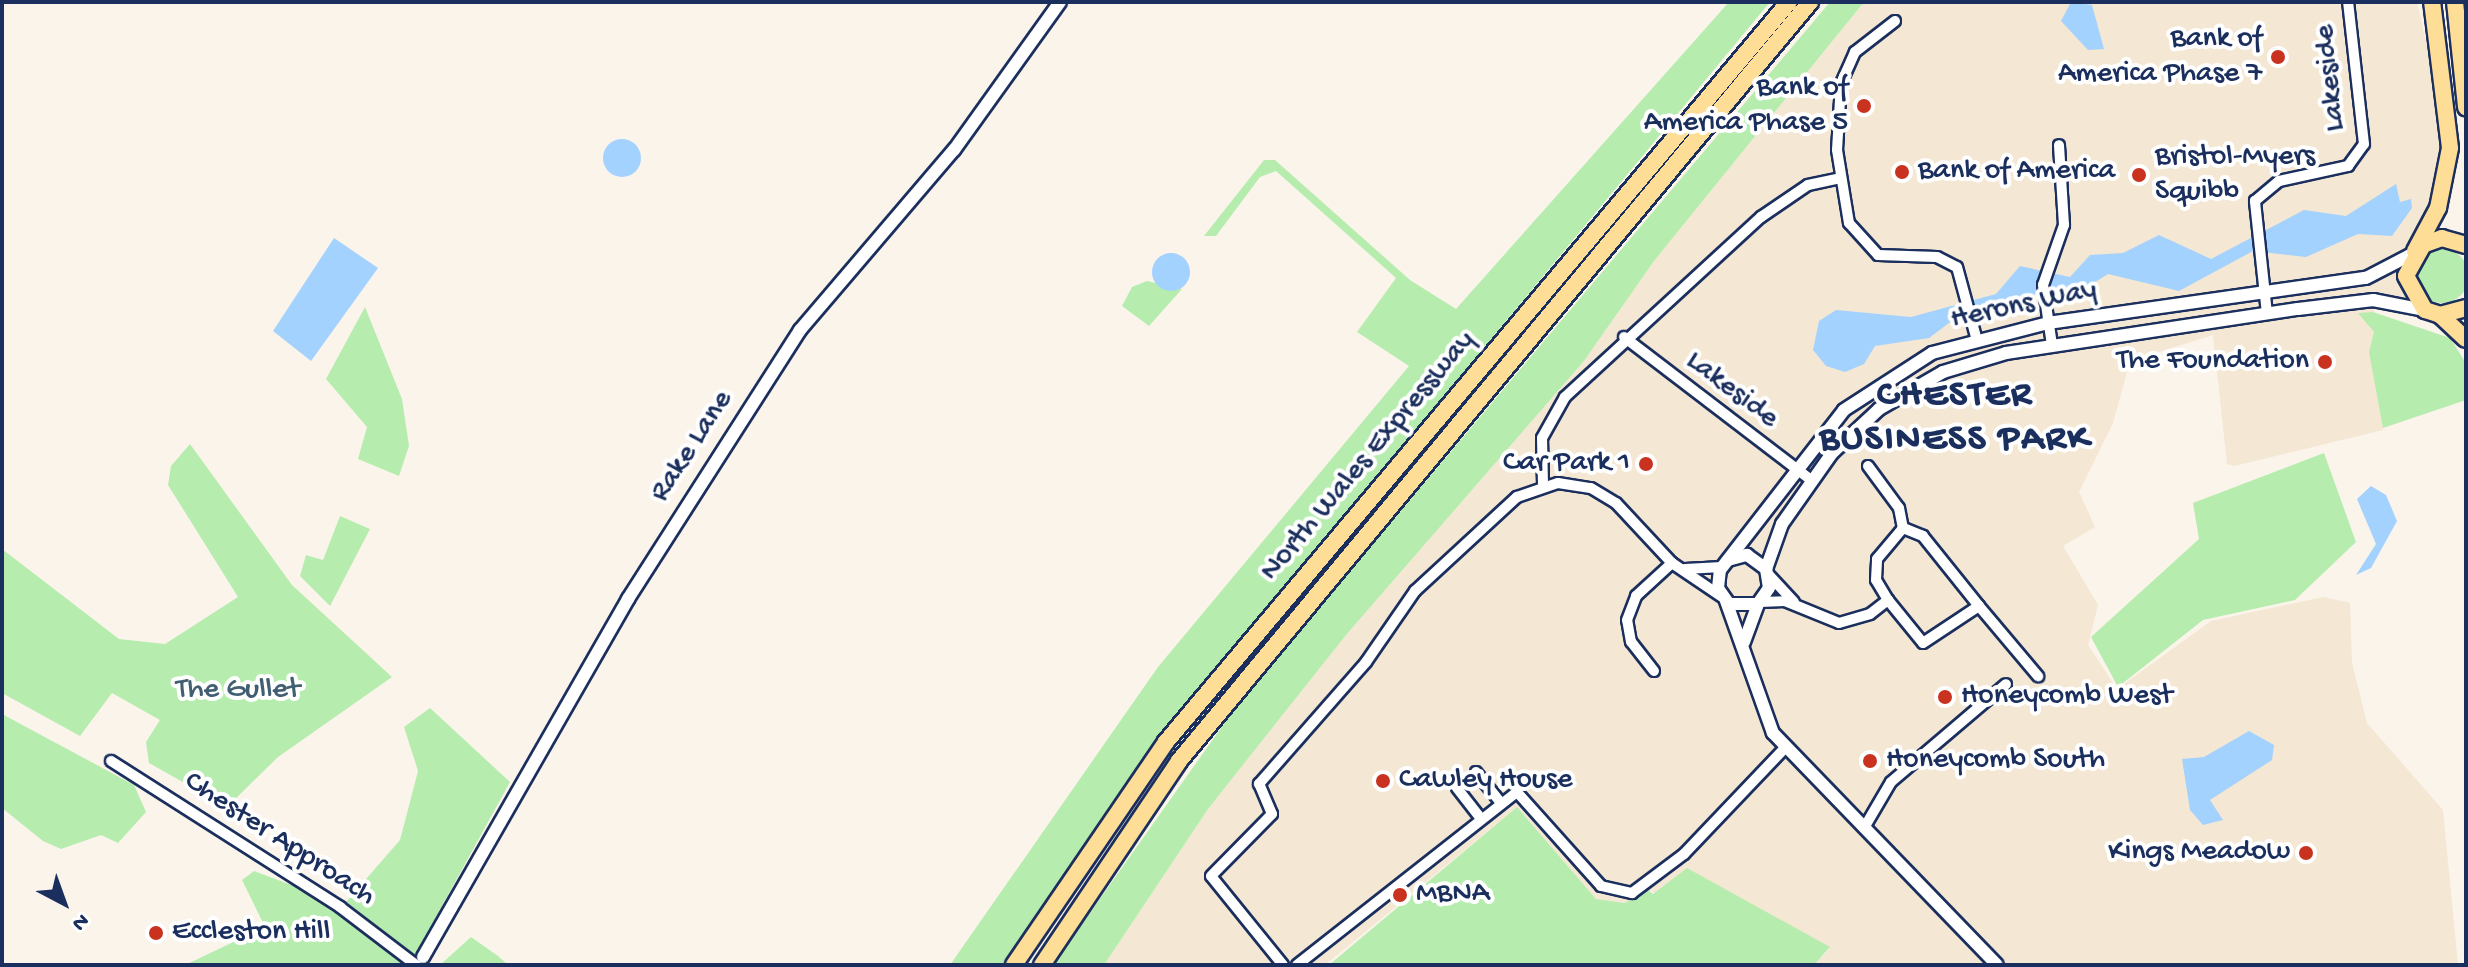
<!DOCTYPE html>
<html>
<head>
<meta charset="utf-8">
<style>
	body { margin:0 }
	#map { position:relative; width:2468px; height:967px; overflow:hidden; background:#faf4eb; font-family:"Gochi Hand",sans-serif }
	div>[style] { position:absolute }
	.built>* { inset:0; background:#f4e7d3 }
	.green>* { inset:0; background:#b6edaf }
	.round { border-radius:50% }
	.water>* { inset:0; background:#a3d2ff }
	.roads { filter:drop-shadow(2px 0 #1b2f5e) drop-shadow(-2px 0 #1b2f5e) drop-shadow(0 2px #1b2f5e) drop-shadow(0 -2px #1b2f5e) }
	.minor>* { height:10px; margin:-5px; padding:0 5px; transform-origin:5px; border-radius:5px; background:#fff }
	.tertiary>* { height:12px; margin:-6px; padding:0 6px; transform-origin:6px; border-radius:6px; background:#fff }
	.trunk>* { height:16px; margin:-8px; padding:0 8px; transform-origin:8px; border-radius:8px; background:#fedd96 }
	.dots>* { width:22px; height:22px; translate:-50% -50%; box-sizing:border-box; border:4px solid #fff; border-radius:50% }
	span { translate:-50% -50%; white-space:nowrap; text-align:center; line-height:1.15; -webkit-text-stroke:8px #fff; paint-order:stroke }
	.poi-label { font-size:30px; color:#1b2f5e }
	.right { translate:-100% -50%; text-align:right }
	.left { translate:0 -50%; text-align:left }
	.street-label { font-size:30px; color:#1b2f5e }
	.park-label { font-size:30px; color:#425e72 }
	.district-label { font-size:38px; color:#1b2f5e; font-weight:700; letter-spacing:2px }
	.frame { position:absolute; inset:0; border:4px solid #1b2f5e; pointer-events:none }
	.north { position:absolute; left:24px; top:863px; width:80px; height:80px; -webkit-text-stroke:6px #fff; paint-order:stroke; rotate:139deg; font-size:22px; font-weight:700; line-height:32px; text-align:center; color:#1b2f5e }
	.north::after { content:''; display:block; margin:auto; width:28px; height:36px; background:#1b2f5e; clip-path:polygon(50% 0,100% 100%,50% 72%,0 100%) }
</style>
</head>
<body>
<div id="map">
	<div class="built">
		<i style="clip-path:polygon(1864px 2px,2417px 2px,2450px 148px,2416px 303px,2373px 300px,2383px 430px,2234px 466px,2227px 464px,2213px 335px,2130px 361px,2113px 423px,2079px 492px,2095px 527px,2063px 546px,2098px 605px,2088px 645px,2117px 689px,2211px 621px,2323px 597px,2350px 603px,2352px 663px,2367px 723px,2443px 810px,2458px 965px,1814px 965px,1830px 948px,1647px 890px,1625px 903px,1596px 899px,1517px 807px,1325px 965px,1104px 965px,1208px 809px,1346px 635px,1584px 361px,1654px 261px)"></i>
	</div>
	<div class="green">
		<i style="clip-path:polygon(1729px 2px,1770px 2px,1170px 727px,1003px 965px,950px 965px,1158px 667px,1409px 366px,1357px 332px,1396px 278px,1276px 171px,1260px 177px,1216px 236px,1204px 236px,1264px 160px,1275px 160px,1410px 280px,1456px 309px)"></i>
		<i style="clip-path:polygon(1830px 2px,1864px 2px,1654px 261px,1584px 361px,1346px 635px,1208px 809px,1104px 965px,1053px 965px,1238px 704px)"></i>
		<i class="round" style="left:2415px;top:249px;width:54px;height:54px"></i>
		<i style="clip-path:polygon(1147px 281px,1182px 289px,1149px 326px,1122px 306px,1132px 287px)"></i>
		<i style="clip-path:polygon(365px 307px,402px 399px,409px 446px,399px 476px,358px 459px,367px 427px,326px 379px)"></i>
		<i style="clip-path:polygon(2373px 312px,2450px 338px,2466px 363px,2466px 400px,2383px 428px,2369px 352px,2374px 332px,2358px 313px)"></i>
		<i style="clip-path:polygon(190px 444px,292px 585px,392px 677px,278px 757px,227px 807px,149px 763px,146px 742px,160px 720px,112px 693px,80px 736px,2px 693px,2px 549px,119px 639px,165px 644px,238px 597px,168px 485px,171px 466px)"></i>
		<i style="clip-path:polygon(2324px 453px,2356px 542px,2295px 600px,2203px 620px,2118px 687px,2091px 637px,2199px 539px,2193px 503px)"></i>
		<i style="clip-path:polygon(340px 516px,370px 529px,330px 606px,300px 576px,306px 555px,323px 560px)"></i>
		<i style="clip-path:polygon(430px 708px,510px 782px,415px 955px,346px 902px,400px 840px,418px 771px,404px 727px)"></i>
		<i style="clip-path:polygon(2px 714px,134px 785px,146px 812px,118px 843px,101px 835px,61px 849px,43px 841px,2px 808px)"></i>
		<i style="clip-path:polygon(1517px 807px,1596px 899px,1625px 903px,1648px 890px,1653px 894px,1687px 868px,1830px 947px,1814px 965px,1329px 965px)"></i>
		<i style="clip-path:polygon(254px 871px,310px 892px,408px 965px,185px 965px,265px 927px,242px 880px)"></i>
		<i style="clip-path:polygon(471px 937px,498px 956px,508px 965px,440px 965px)"></i>
	</div>
	<div class="water">
		<i style="clip-path:polygon(2071px 2px,2092px 5px,2104px 49px,2088px 50px,2061px 21px)"></i>
		<i class="round" style="left:603px;top:139px;width:38px;height:38px"></i>
		<i style="clip-path:polygon(2396px 184px,2400px 202px,2411px 199px,2412px 208px,2392px 236px,2358px 234px,2306px 257px,2253px 251px,2179px 291px,2108px 274px,2078px 293px,2038px 292px,2012px 314px,1965px 311px,1929px 338px,1875px 346px,1864px 364px,1845px 372px,1826px 366px,1813px 350px,1819px 321px,1836px 310px,1911px 317px,1996px 294px,2020px 266px,2070px 277px,2090px 255px,2123px 253px,2159px 235px,2211px 259px,2304px 210px,2346px 216px)"></i>
		<i style="clip-path:polygon(334px 238px,378px 268px,311px 361px,273px 331px)"></i>
		<i class="round" style="left:1152px;top:253px;width:38px;height:38px"></i>
		<i style="clip-path:polygon(2371px 486px,2386px 495px,2397px 521px,2371px 568px,2356px 575px,2376px 544px,2357px 499px)"></i>
		<i style="clip-path:polygon(2249px 731px,2274px 745px,2272px 760px,2210px 800px,2223px 820px,2203px 825px,2190px 810px,2182px 759px,2204px 757px)"></i>
	</div>
	<div class="roads">
		<div class="minor">
			<i style="left:1895px;top:21px;width:51px;rotate:142.2deg"></i>
			<i style="left:1855px;top:52px;width:34px;rotate:114deg"></i>
			<i style="left:1841px;top:83px;width:67px;rotate:93.4deg"></i>
			<i style="left:1837px;top:150px;width:74px;rotate:80.7deg"></i>
			<i style="left:1849px;top:223px;width:43px;rotate:47.8deg"></i>
			<i style="left:1878px;top:255px;width:59px;rotate:1.9deg"></i>
			<i style="left:1937px;top:257px;width:22px;rotate:27deg"></i>
			<i style="left:1957px;top:267px;width:73px;rotate:74.8deg"></i>
			<i style="left:2267px;top:314px;width:114px;rotate:-96.1deg"></i>
			<i style="left:2255px;top:201px;width:31px;rotate:-40deg"></i>
			<i style="left:2279px;top:181px;width:71px;rotate:-12.3deg"></i>
			<i style="left:2348px;top:166px;width:27px;rotate:-54deg"></i>
			<i style="left:2364px;top:144px;width:143px;rotate:-96.4deg"></i>
			<i style="left:1624px;top:337px;width:235px;rotate:37.4deg"></i>
			<i style="left:2052px;top:345px;width:61px;rotate:-98.5deg"></i>
			<i style="left:2043px;top:285px;width:64px;rotate:-70.7deg"></i>
			<i style="left:2064px;top:225px;width:80px;rotate:-93.6deg"></i>
			<i style="left:1868px;top:466px;width:52px;rotate:53.6deg"></i>
			<i style="left:1899px;top:508px;width:20px;rotate:79deg"></i>
			<i style="left:1543px;top:485px;width:47px;rotate:-91.2deg"></i>
			<i style="left:1542px;top:438px;width:47px;rotate:-60.7deg"></i>
			<i style="left:1565px;top:397px;width:266px;rotate:-42.6deg"></i>
			<i style="left:1761px;top:217px;width:57px;rotate:-34.2deg"></i>
			<i style="left:1808px;top:185px;width:33px;rotate:-12deg"></i>
			<i style="left:1685px;top:569px;width:37px;rotate:-3deg"></i>
			<i style="left:1768px;top:574px;width:38px;rotate:47deg"></i>
			<i style="left:1888px;top:600px;width:55px;rotate:50.9deg"></i>
			<i style="left:1923px;top:643px;width:67px;rotate:-33.5deg"></i>
			<i style="left:1979px;top:606px;width:90px;rotate:-128.7deg"></i>
			<i style="left:1923px;top:536px;width:22px;rotate:-158deg"></i>
			<i style="left:1760px;top:602px;width:25px;rotate:-2deg"></i>
			<i style="left:1785px;top:601px;width:58px;rotate:22.2deg"></i>
			<i style="left:1839px;top:623px;width:32px;rotate:-16deg"></i>
			<i style="left:1870px;top:614px;width:23px;rotate:-38deg"></i>
			<i style="left:1888px;top:600px;width:23px;rotate:-121deg"></i>
			<i style="left:1876px;top:580px;width:21px;rotate:-87deg"></i>
			<i style="left:1877px;top:559px;width:40px;rotate:-50deg"></i>
			<i style="left:1979px;top:606px;width:92px;rotate:49.9deg"></i>
			<i style="left:1654px;top:671px;width:37px;rotate:-128deg"></i>
			<i style="left:1631px;top:642px;width:22px;rotate:-100deg"></i>
			<i style="left:1627px;top:620px;width:26px;rotate:-69deg"></i>
			<i style="left:1636px;top:596px;width:49px;rotate:-42.5deg"></i>
			<i style="left:111px;top:761px;width:272px;rotate:32.5deg"></i>
			<i style="left:340px;top:907px;width:96px;rotate:37.3deg"></i>
			<i style="left:1476px;top:772px;width:38px;rotate:51deg"></i>
			<i style="left:1457px;top:788px;width:37px;rotate:52deg"></i>
			<i style="left:1864px;top:828px;width:53px;rotate:-59.6deg"></i>
			<i style="left:1891px;top:782px;width:151px;rotate:-40.4deg"></i>
			<i style="left:1283px;top:965px;width:114px;rotate:-129deg"></i>
			<i style="left:1211px;top:876px;width:87px;rotate:-45.5deg"></i>
			<i style="left:1272px;top:814px;width:33px;rotate:-113deg"></i>
			<i style="left:1259px;top:784px;width:162px;rotate:-48.7deg"></i>
			<i style="left:1366px;top:662px;width:86px;rotate:-55.4deg"></i>
			<i style="left:1415px;top:591px;width:139px;rotate:-42.7deg"></i>
			<i style="left:1517px;top:497px;width:43px;rotate:-18.9deg"></i>
			<i style="left:1558px;top:483px;width:33px;rotate:9deg"></i>
			<i style="left:1591px;top:488px;width:29px;rotate:31deg"></i>
			<i style="left:1616px;top:503px;width:82px;rotate:47deg"></i>
			<i style="left:1672px;top:563px;width:60px;rotate:34.2deg"></i>
			<i style="left:1297px;top:965px;width:280px;rotate:-38.2deg"></i>
			<i style="left:1517px;top:792px;width:126px;rotate:48.2deg"></i>
			<i style="left:1601px;top:886px;width:32px;rotate:13deg"></i>
			<i style="left:1632px;top:893px;width:65px;rotate:-36.9deg"></i>
			<i style="left:1684px;top:854px;width:148px;rotate:-46.4deg"></i>
		</div>
		<div class="tertiary">
			<i style="left:1728px;top:560px;width:20px;rotate:-15deg"></i>
			<i style="left:1747px;top:555px;width:24px;rotate:36deg"></i>
			<i style="left:1766px;top:569px;width:19px;rotate:81deg"></i>
			<i style="left:1769px;top:588px;width:19px;rotate:125deg"></i>
			<i style="left:1758px;top:604px;width:29px;rotate:180deg"></i>
			<i style="left:1729px;top:604px;width:19px;rotate:-125deg"></i>
			<i style="left:1718px;top:588px;width:18px;rotate:-84deg"></i>
			<i style="left:1720px;top:570px;width:202px;rotate:-52.2deg"></i>
			<i style="left:1844px;top:410px;width:105px;rotate:-32.9deg"></i>
			<i style="left:1932px;top:353px;width:120px;rotate:-14.5deg"></i>
			<i style="left:2048px;top:323px;width:321px;rotate:-8.1deg"></i>
			<i style="left:2366px;top:278px;width:54px;rotate:-27.5deg"></i>
			<i style="left:1766px;top:569px;width:48px;rotate:-70.4deg"></i>
			<i style="left:1782px;top:524px;width:87px;rotate:-54.8deg"></i>
			<i style="left:1832px;top:453px;width:64px;rotate:-43.1deg"></i>
			<i style="left:1879px;top:409px;width:74px;rotate:-30deg"></i>
			<i style="left:1943px;top:372px;width:66px;rotate:-16.8deg"></i>
			<i style="left:2006px;top:353px;width:295px;rotate:-8.6deg"></i>
			<i style="left:2298px;top:309px;width:76px;rotate:-6.8deg"></i>
			<i style="left:2373px;top:300px;width:53px;rotate:10.9deg"></i>
			<i style="left:1726px;top:601px;width:140px;rotate:70.4deg"></i>
			<i style="left:1773px;top:733px;width:322px;rotate:46deg"></i>
			<i style="left:1744px;top:642px;width:40px;rotate:-69.8deg"></i>
			<i style="left:423px;top:957px;width:413px;rotate:-60.2deg"></i>
			<i style="left:628px;top:599px;width:319px;rotate:-57.4deg"></i>
			<i style="left:800px;top:330px;width:237px;rotate:-49.5deg"></i>
			<i style="left:954px;top:150px;width:182px;rotate:-54.4deg"></i>
		</div>
		<div class="trunk">
			<i style="left:2455px;top:2px;width:106px;rotate:84deg"></i>
			<i style="left:2466px;top:245px;width:25px;rotate:-164deg"></i>
			<i style="left:2442px;top:238px;width:20px;rotate:160deg"></i>
			<i style="left:2423px;top:245px;width:35px;rotate:119deg"></i>
			<i style="left:2406px;top:276px;width:39px;rotate:61deg"></i>
			<i style="left:2425px;top:310px;width:16px;rotate:18deg"></i>
			<i style="left:2440px;top:315px;width:27px;rotate:-15deg"></i>
			<i style="left:2415px;top:251px;width:49px;rotate:-61.9deg"></i>
			<i style="left:2438px;top:208px;width:61px;rotate:-78.7deg"></i>
			<i style="left:2450px;top:148px;width:147px;rotate:-97deg"></i>
			<i style="left:2440px;top:315px;width:35px;rotate:43deg"></i>
			<i style="left:1014px;top:965px;width:270px;rotate:-55.7deg"></i>
			<i style="left:1166px;top:742px;width:967px;rotate:-49.91deg"></i>
			<i style="left:1042px;top:965px;width:246px;rotate:-56.1deg"></i>
			<i style="left:1179px;top:761px;width:987px;rotate:-50.26deg"></i>
		</div>
	</div>
	<div class="dots">
		<i style="left:2278px;top:57px;background:#c8321e"></i>
		<i style="left:1864px;top:106px;background:#c8321e"></i>
		<i style="left:1902px;top:172px;background:#c8321e"></i>
		<i style="left:2139px;top:175px;background:#c8321e"></i>
		<i style="left:2325px;top:362px;background:#c8321e"></i>
		<i style="left:1646px;top:464px;background:#c8321e"></i>
		<i style="left:1945px;top:697px;background:#c8321e"></i>
		<i style="left:1870px;top:761px;background:#c8321e"></i>
		<i style="left:1383px;top:781px;background:#c8321e"></i>
		<i style="left:2306px;top:853px;background:#c8321e"></i>
		<i style="left:1400px;top:895px;background:#c8321e"></i>
		<i style="left:156px;top:933px;background:#c8321e"></i>
	</div>
	<div class="poi-label">
		<span class="right" style="left:2262px;top:57px">Bank of<br>America Phase 7</span>
		<span class="right" style="left:1848px;top:106px">Bank of<br>America Phase 5</span>
		<span class="left" style="left:2155px;top:175px">Bristol-Myers<br>Squibb</span>
		<span class="left" style="left:1918px;top:172px">Bank of America</span>
		<span class="right" style="left:2309px;top:362px">The Foundation</span>
		<span class="right" style="left:1630px;top:464px">Car Park 1</span>
		<span class="left" style="left:1961px;top:697px">Honeycomb West</span>
		<span class="left" style="left:1886px;top:761px">Honeycomb South</span>
		<span class="left" style="left:1399px;top:781px">Cawley House</span>
		<span class="right" style="left:2290px;top:853px">Kings Meadow</span>
		<span class="left" style="left:1416px;top:895px">MBNA</span>
		<span class="left" style="left:172px;top:933px">Eccleston Hill</span>
	</div>
	<div class="street-label">
		<span style="left:2332px;top:78px;rotate:-96deg">Lakeside</span>
		<span style="left:2024px;top:306px;rotate:-12deg">Herons Way</span>
		<span style="left:1731px;top:391px;rotate:37deg">Lakeside</span>
		<span style="left:693px;top:447px;rotate:-57deg">Rake Lane</span>
		<span style="left:1369px;top:457px;rotate:-50deg">North Wales Expressway</span>
		<span style="left:279px;top:840px;rotate:33deg">Chester Approach</span>
	</div>
	<div class="park-label">
		<span style="left:238px;top:691px">The Gullet</span>
	</div>
	<div class="district-label">
		<span style="left:1955px;top:419px">CHESTER<br>BUSINESS PARK</span>
	</div>
	<div class="frame"></div>
	<div class="north">N</div>
</div>
</body>
</html>
